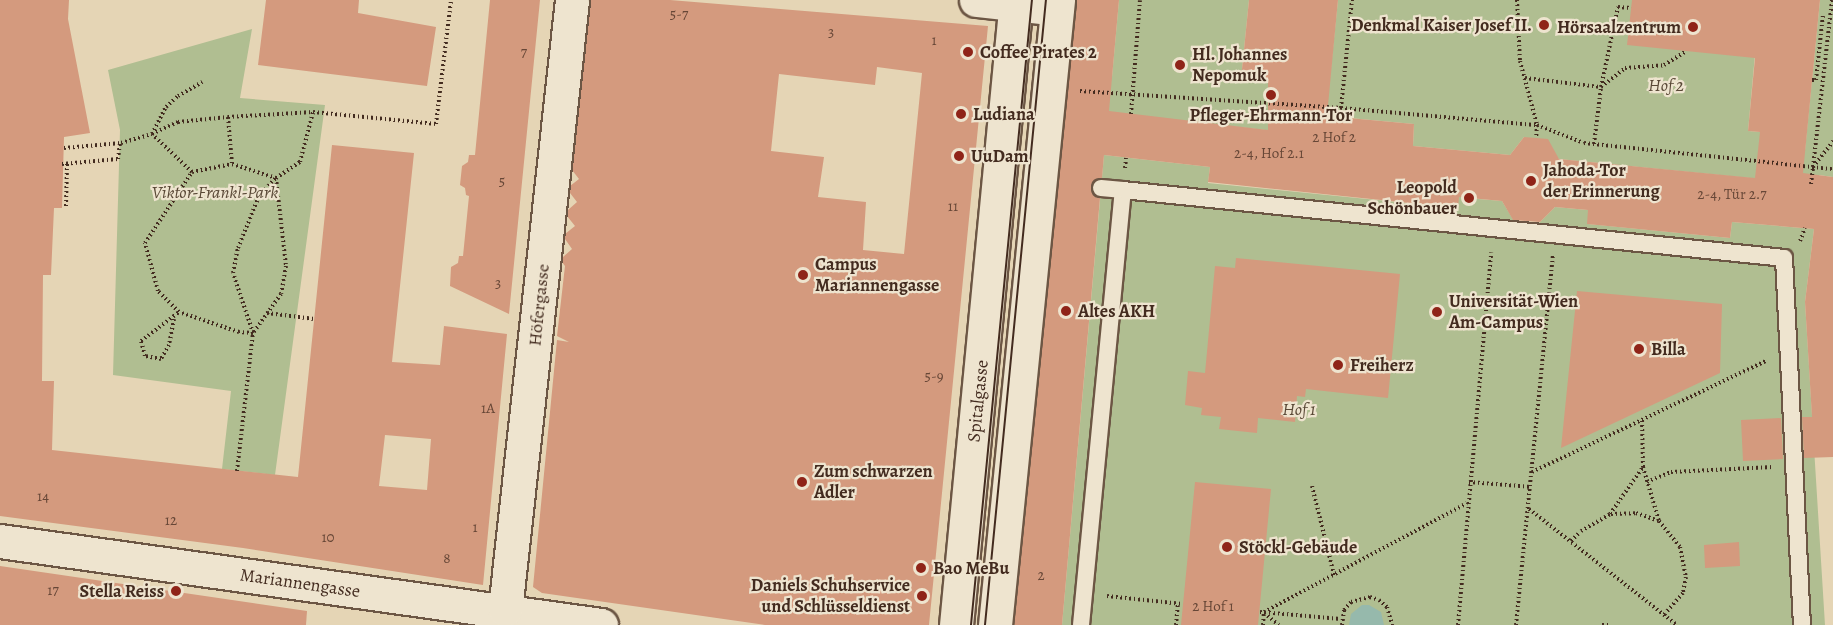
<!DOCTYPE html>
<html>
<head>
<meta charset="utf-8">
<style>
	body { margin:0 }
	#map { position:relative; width:1833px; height:625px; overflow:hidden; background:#e5d5b5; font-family:Alegreya,serif }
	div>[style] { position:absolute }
	.green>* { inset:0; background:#b0be91 }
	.water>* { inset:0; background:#96b9ac }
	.building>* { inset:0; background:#d49a7e }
	.path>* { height:4px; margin-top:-2px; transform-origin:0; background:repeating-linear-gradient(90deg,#432b1f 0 1.5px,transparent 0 4.5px) }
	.roads { filter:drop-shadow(2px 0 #6c5644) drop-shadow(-2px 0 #6c5644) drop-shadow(0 2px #6c5644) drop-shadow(0 -2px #6c5644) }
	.service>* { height:16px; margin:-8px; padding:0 8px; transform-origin:8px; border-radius:8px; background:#eee4cf }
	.minor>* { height:33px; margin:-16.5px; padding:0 16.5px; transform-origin:16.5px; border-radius:16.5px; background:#eee4cf }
	.secondary>* { height:33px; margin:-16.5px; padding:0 16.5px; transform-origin:16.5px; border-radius:16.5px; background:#eee4cf }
	.tram>* { height:1.5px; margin:-0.75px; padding:0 0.75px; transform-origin:0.75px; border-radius:0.75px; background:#432b1f }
	.dots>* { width:16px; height:16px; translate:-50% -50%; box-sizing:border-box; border:3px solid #eee4cf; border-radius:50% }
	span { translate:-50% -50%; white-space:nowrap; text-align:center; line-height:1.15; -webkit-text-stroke:4.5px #eee4cf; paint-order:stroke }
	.number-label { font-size:15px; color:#674737 }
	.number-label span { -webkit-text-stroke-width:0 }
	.poi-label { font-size:18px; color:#432b1f; font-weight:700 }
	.right { translate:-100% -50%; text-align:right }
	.left { translate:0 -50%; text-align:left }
	.park-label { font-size:18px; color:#594836; font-style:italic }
	.street-label { font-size:18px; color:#432b1f }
</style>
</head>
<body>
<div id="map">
	<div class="green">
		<i style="clip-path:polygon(1119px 0,1249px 0,1241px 79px,1269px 82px,1268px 94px,1329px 87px,1338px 0,1760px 0,1748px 131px,1760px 132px,1805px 150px,1820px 0,1833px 0,1833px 177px,1819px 175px,1819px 185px,1559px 159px,1524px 137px,1510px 155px,1413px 146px,1414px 124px,1339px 117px,1336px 138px,1069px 108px,1112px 77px)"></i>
		<i style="clip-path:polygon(252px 29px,240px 98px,325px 105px,275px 475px,222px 469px,231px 391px,113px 375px,120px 130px,108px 70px)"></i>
		<i style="clip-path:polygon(1104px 155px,1210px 167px,1208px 183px,1457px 208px,1459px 194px,1467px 198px,1502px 201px,1514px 221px,1539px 223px,1555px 207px,1588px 210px,1588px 224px,1730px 238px,1732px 222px,1814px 229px,1805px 302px,1825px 625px,1062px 625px)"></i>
	</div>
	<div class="water">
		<i style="clip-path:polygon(1362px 605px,1369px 605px,1381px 612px,1384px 625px,1349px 625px,1351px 614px)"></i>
	</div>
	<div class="building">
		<i style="clip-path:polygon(evenodd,0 0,69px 0,68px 19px,90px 133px,64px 137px,62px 208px,54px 208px,51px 275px,43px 275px,42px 381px,54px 381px,52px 450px,298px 477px,332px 145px,414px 153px,392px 362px,440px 365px,444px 326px,507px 334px,483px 585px,243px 548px,0 516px,0 0,385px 435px,431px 439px,427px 490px,379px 486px,385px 435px)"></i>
		<i style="clip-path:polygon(266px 0,359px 0,358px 13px,436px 27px,427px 86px,258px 65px)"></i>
		<i style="clip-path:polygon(490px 0,540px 0,509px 314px,450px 286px,451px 267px,458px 263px,459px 256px,463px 256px,469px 196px,466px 195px,465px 188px,460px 185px,462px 166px,468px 162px,469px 155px,475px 155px)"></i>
		<i style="clip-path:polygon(evenodd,591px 0,670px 0,988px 26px,929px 625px,765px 625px,542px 593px,533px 587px,557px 340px,569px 342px,557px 336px,565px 266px,562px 262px,563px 257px,572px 249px,565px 239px,565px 234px,575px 226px,567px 216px,568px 210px,577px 202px,570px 193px,570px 186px,579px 179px,572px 170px,591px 0,877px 67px,922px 73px,904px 254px,863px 250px,866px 202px,818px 197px,824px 157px,771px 151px,779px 74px,875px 85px,877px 67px)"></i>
		<i style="clip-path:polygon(1076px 0,1119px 0,1109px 111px,1268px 130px,1268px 82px,1241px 79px,1249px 0,1338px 0,1327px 116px,1414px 124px,1413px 146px,1510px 155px,1524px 137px,1548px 139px,1559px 159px,1755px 178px,1760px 132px,1748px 131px,1755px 58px,1627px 45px,1632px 0,1820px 0,1803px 173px,1833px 177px,1833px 457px,1804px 458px,1802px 417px,1812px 417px,1805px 302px,1814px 229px,1732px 222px,1730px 238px,1587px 224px,1588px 210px,1555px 207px,1540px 222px,1513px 220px,1502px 201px,1459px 197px,1458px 208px,1208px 182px,1210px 167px,1104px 155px,1102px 178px,1093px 182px,1091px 188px,1095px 196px,1100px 198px,1062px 625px,1014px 625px)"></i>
		<i style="clip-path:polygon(1236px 258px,1400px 274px,1388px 398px,1306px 389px,1305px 397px,1297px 396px,1295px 422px,1258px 418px,1257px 433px,1219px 429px,1221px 417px,1201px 415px,1202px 408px,1185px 405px,1188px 371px,1205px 373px,1215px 266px,1235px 268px)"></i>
		<i style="clip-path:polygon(1577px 291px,1722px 304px,1720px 373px,1561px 448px)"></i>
		<i style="clip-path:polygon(1781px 418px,1783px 459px,1743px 461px,1741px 420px)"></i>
		<i style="clip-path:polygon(1195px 482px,1271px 489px,1258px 625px,1181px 625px)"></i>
		<i style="clip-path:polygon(1739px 542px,1740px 566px,1705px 568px,1704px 545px)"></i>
		<i style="clip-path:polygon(0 566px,307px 611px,306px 625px,0 625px)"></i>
	</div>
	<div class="path">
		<i style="left:1517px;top:0;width:61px;rotate:87.2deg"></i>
		<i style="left:1520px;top:61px;width:66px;rotate:75.1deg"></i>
		<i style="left:1537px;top:125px;width:13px;rotate:94deg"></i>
		<i style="left:1525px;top:78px;width:77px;rotate:6.8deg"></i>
		<i style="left:1601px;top:87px;width:31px;rotate:-38deg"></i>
		<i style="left:1625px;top:68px;width:39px;rotate:-4deg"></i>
		<i style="left:1664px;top:65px;width:26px;rotate:-32deg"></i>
		<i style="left:1812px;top:80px;width:4px"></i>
		<i style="left:1816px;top:80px;width:66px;rotate:-83.9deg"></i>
		<i style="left:1080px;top:91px;width:262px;rotate:3.7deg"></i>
		<i style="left:1341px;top:108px;width:197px;rotate:5deg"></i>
		<i style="left:1537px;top:125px;width:50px;rotate:21deg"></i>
		<i style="left:1584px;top:143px;width:250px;rotate:6deg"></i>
		<i style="left:1341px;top:108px;width:109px;rotate:-84.2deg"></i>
		<i style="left:1131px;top:114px;width:114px;rotate:-85.5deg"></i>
		<i style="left:228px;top:117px;width:47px;rotate:85.1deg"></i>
		<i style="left:1594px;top:144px;width:57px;rotate:-83deg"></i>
		<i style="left:1601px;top:87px;width:82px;rotate:-78deg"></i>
		<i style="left:1618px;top:7px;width:13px;rotate:4deg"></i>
		<i style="left:64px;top:148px;width:57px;rotate:-5deg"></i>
		<i style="left:121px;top:143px;width:32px;rotate:-16deg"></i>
		<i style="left:152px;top:134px;width:29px;rotate:-25deg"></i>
		<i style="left:178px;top:122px;width:50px;rotate:-5.7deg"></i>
		<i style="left:228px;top:117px;width:85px;rotate:-3.4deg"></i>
		<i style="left:313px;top:112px;width:124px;rotate:5.6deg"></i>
		<i style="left:436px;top:124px;width:125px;rotate:-83.1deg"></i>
		<i style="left:62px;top:164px;width:56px;rotate:-5.1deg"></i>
		<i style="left:118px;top:159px;width:16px;rotate:-83deg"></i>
		<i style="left:232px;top:164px;width:46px;rotate:17.7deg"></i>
		<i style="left:276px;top:178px;width:89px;rotate:83.5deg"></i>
		<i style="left:286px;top:266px;width:28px;rotate:100deg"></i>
		<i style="left:281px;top:294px;width:48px;rotate:125.7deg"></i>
		<i style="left:253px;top:333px;width:14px;rotate:-176deg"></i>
		<i style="left:239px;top:332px;width:63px;rotate:-161.6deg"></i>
		<i style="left:179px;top:312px;width:30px;rotate:-135deg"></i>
		<i style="left:158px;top:291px;width:50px;rotate:-105.2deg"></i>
		<i style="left:145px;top:243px;width:85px;rotate:-56.5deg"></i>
		<i style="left:192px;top:172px;width:41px;rotate:-11.3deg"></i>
		<i style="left:1813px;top:167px;width:168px;rotate:-83.5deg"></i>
		<i style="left:1125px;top:168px;width:10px;rotate:-84deg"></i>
		<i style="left:192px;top:172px;width:55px;rotate:-136.5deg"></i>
		<i style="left:152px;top:134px;width:30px;rotate:-63deg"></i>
		<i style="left:166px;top:107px;width:16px;rotate:-43deg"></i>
		<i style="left:178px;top:96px;width:28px;rotate:-30deg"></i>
		<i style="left:1811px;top:184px;width:17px;rotate:-83deg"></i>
		<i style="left:1813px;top:167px;width:33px;rotate:-52deg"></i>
		<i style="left:66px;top:206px;width:42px;rotate:-88.6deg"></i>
		<i style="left:1800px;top:241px;width:14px;rotate:-69deg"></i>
		<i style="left:267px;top:313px;width:48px;rotate:7.1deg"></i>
		<i style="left:174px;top:319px;width:26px;rotate:101deg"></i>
		<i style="left:169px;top:345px;width:16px;rotate:120deg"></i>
		<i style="left:161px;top:359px;width:16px;rotate:-169deg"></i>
		<i style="left:145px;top:356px;width:16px;rotate:-105deg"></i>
		<i style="left:141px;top:341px;width:48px;rotate:-37.3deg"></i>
		<i style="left:1643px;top:467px;width:56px;rotate:73.5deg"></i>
		<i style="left:1659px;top:521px;width:33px;rotate:51deg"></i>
		<i style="left:1680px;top:547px;width:31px;rotate:79deg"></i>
		<i style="left:1686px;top:577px;width:16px;rotate:101deg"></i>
		<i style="left:1683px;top:593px;width:29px;rotate:131deg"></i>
		<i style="left:237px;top:471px;width:139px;rotate:-83.4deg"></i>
		<i style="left:253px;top:333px;width:63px;rotate:-108.4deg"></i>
		<i style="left:233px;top:273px;width:25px;rotate:-79deg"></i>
		<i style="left:238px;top:248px;width:56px;rotate:-68deg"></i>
		<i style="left:259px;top:196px;width:25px;rotate:-47deg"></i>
		<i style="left:276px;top:178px;width:29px;rotate:-34deg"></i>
		<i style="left:300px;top:162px;width:52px;rotate:-75.4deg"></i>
		<i style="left:1532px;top:472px;width:259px;rotate:-25.4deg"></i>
		<i style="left:1469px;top:482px;width:62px;rotate:4.6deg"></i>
		<i style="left:1647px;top:482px;width:26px;rotate:-23deg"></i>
		<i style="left:1671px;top:472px;width:102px;rotate:-2.8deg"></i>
		<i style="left:1312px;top:486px;width:92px;rotate:76.1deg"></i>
		<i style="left:1529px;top:509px;width:188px;rotate:38.1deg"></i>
		<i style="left:1611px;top:514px;width:25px;rotate:-2deg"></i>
		<i style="left:1636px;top:513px;width:24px;rotate:19deg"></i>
		<i style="left:1571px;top:541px;width:14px;rotate:-45deg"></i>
		<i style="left:1581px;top:531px;width:34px;rotate:-30deg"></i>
		<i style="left:1610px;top:514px;width:57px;rotate:-54.9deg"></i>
		<i style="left:1643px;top:467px;width:47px;rotate:-91.2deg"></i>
		<i style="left:1107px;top:596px;width:76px;rotate:6deg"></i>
		<i style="left:1260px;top:612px;width:81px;rotate:4.9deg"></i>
		<i style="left:1264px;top:612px;width:230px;rotate:-28.2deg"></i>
		<i style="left:1264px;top:613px;width:19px;rotate:39deg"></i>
		<i style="left:1176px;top:625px;width:21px;rotate:-85deg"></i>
		<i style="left:1263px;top:625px;width:13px;rotate:-86deg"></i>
		<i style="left:1342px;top:625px;width:15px;rotate:-82deg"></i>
		<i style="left:1344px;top:610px;width:11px;rotate:-49deg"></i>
		<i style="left:1351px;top:602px;width:20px;rotate:-15deg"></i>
		<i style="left:1370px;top:597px;width:9px;rotate:18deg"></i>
		<i style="left:1379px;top:600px;width:11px;rotate:41deg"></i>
		<i style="left:1387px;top:607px;width:19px;rotate:74deg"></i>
		<i style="left:1458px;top:625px;width:374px;rotate:-84.9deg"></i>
		<i style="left:1516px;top:625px;width:371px;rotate:-84.3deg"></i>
		<i style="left:1602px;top:625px;width:6px"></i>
	</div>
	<div class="roads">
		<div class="service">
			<i style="left:1101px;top:188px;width:22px;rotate:5deg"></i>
			<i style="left:1081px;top:625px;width:437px;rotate:-84.5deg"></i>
			<i style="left:1123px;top:190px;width:664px;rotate:5.87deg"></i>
			<i style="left:1784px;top:258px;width:367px;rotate:87.2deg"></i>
		</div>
		<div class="minor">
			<i style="left:976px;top:0;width:81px;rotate:6.3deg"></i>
			<i style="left:0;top:541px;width:607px;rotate:7.96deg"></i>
			<i style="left:505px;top:610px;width:614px;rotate:-83.73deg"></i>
		</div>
		<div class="secondary">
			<i style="left:956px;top:625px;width:628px;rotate:-84.52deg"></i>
			<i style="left:995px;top:625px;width:628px;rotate:-84.24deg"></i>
		</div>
	</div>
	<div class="tram">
		<i style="left:971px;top:625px;width:628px;rotate:-84.43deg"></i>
		<i style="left:985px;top:625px;width:628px;rotate:-84.43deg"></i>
	</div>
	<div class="dots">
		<i style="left:1544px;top:25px;background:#8f2418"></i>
		<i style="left:1693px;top:27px;background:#8f2418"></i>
		<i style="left:968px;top:52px;background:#8f2418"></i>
		<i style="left:1180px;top:65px;background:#8f2418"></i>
		<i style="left:1271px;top:95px;background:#8f2418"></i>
		<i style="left:961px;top:114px;background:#8f2418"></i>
		<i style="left:959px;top:156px;background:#8f2418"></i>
		<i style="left:1531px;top:181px;background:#8f2418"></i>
		<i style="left:1469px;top:198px;background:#8f2418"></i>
		<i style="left:803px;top:275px;background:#8f2418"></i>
		<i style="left:1066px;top:311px;background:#8f2418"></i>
		<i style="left:1437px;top:312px;background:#8f2418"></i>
		<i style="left:1639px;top:349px;background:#8f2418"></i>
		<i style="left:1338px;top:365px;background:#8f2418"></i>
		<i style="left:802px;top:482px;background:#8f2418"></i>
		<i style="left:1227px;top:547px;background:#8f2418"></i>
		<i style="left:921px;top:568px;background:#8f2418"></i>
		<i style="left:176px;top:591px;background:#8f2418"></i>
		<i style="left:922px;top:596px;background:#8f2418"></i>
	</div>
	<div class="number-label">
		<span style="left:679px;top:15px">5-7</span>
		<span style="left:831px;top:33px">3</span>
		<span style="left:934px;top:41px">1</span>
		<span style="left:524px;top:53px">7</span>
		<span style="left:1334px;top:138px">2 Hof 2</span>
		<span style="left:1269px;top:154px">2-4, Hof 2.1</span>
		<span style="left:502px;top:182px">5</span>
		<span style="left:1732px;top:195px">2-4, Tür 2.7</span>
		<span style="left:953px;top:207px">11</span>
		<span style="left:498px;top:284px">3</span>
		<span style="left:934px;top:377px">5-9</span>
		<span style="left:488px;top:409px">1A</span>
		<span style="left:43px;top:497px">14</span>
		<span style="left:171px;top:521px">12</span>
		<span style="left:475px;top:528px">1</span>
		<span style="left:328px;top:538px">10</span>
		<span style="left:447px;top:559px">8</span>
		<span style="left:1041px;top:576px">2</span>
		<span style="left:53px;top:591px">17</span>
		<span style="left:1213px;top:607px">2 Hof 1</span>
	</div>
	<div class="poi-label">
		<span class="right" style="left:1532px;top:25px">Denkmal Kaiser Josef II.</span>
		<span class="right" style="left:1681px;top:27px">Hörsaalzentrum</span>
		<span class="left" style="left:980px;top:52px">Coffee Pirates 2</span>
		<span class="left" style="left:1192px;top:65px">Hl. Johannes<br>Nepomuk</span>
		<span class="left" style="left:973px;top:114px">Ludiana</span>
		<span style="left:1271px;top:115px">Pfleger-Ehrmann-Tor</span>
		<span class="left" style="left:971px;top:156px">UuDam</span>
		<span class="left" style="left:1543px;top:181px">Jahoda-Tor<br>der Erinnerung</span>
		<span class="right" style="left:1457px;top:198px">Leopold<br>Schönbauer</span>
		<span class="left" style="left:815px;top:275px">Campus<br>Mariannengasse</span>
		<span class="left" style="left:1449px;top:312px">Universität-Wien<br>Am-Campus</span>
		<span class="left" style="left:1078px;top:311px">Altes AKH</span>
		<span class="left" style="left:1651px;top:349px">Billa</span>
		<span class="left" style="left:1350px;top:365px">Freiherz</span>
		<span class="left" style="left:814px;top:482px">Zum schwarzen<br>Adler</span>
		<span class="left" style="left:1239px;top:547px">Stöckl-Gebäude</span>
		<span class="left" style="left:933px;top:568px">Bao MeBu</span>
		<span class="right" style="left:910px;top:596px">Daniels Schuhservice<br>und Schlüsseldienst</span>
		<span class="right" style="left:164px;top:591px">Stella Reiss</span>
	</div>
	<div class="park-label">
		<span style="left:1666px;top:85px">Hof 2</span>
		<span style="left:215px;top:192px">Viktor-Frankl-Park</span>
		<span style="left:1299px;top:409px">Hof 1</span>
	</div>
	<div class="street-label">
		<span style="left:539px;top:305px;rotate:-84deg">Höfergasse</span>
		<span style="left:978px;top:401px;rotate:-84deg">Spitalgasse</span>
		<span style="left:300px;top:583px;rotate:8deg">Mariannengasse</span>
	</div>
</div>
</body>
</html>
